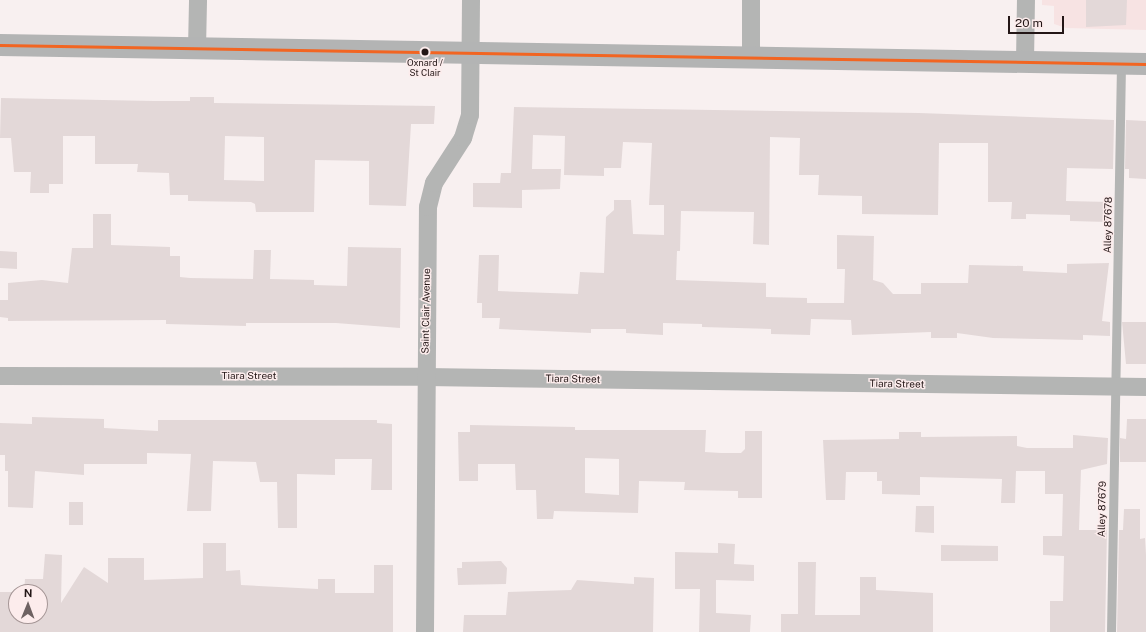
<!DOCTYPE html>
<html>
<head>
<meta charset="utf-8">
<style>
	body { margin:0 }
	#map { position:relative; width:1146px; height:632px; overflow:hidden; background:#f8f0f0; font-family:"Public Sans",sans-serif }
	div>[style] { position:absolute }
	.built>* { inset:0; background:#f7e3e3 }
	.building>* { inset:0; background:#e3d8d8 }
	.lane>* { height:9px; margin:-4.5px; padding:0 4.5px; transform-origin:4.5px; border-radius:4.5px; background:#b4b5b4 }
	.street>* { height:18px; margin:-9px; padding:0 9px; transform-origin:9px; border-radius:9px; background:#b4b5b4 }
	.secondary>* { height:22px; margin:-11px; padding:0 11px; transform-origin:11px; border-radius:11px; background:#b3b4b4 }
	.bus-1>* { height:3px; margin:-1.5px; padding:0 1.5px; transform-origin:1.5px; border-radius:1.5px; background:#f26522 }
	.dots>* { width:11px; height:11px; translate:-50% -50%; box-sizing:border-box; border:2px solid #fcecec; border-radius:50% }
	span { translate:-50% -50%; white-space:nowrap; text-align:center; line-height:1.15; -webkit-text-stroke:3px #fcecec; paint-order:stroke }
	.bus-label { font-size:9px; color:#231616 }
	.street-label { font-size:10px; color:#231616 }
	.north { position:absolute; left:8px; top:584px; width:40px; height:40px; box-sizing:border-box; background:#fcecec; border:1px solid #a59696; border-radius:50%; rotate:1deg; font-size:11px; font-weight:700; line-height:16px; text-align:center; color:#231616 }
	.north::after { content:''; display:block; margin:auto; width:14px; height:18px; background:#6e6262; clip-path:polygon(50% 0,100% 100%,50% 72%,0 100%) }
	.scale { position:absolute; left:1008px; top:16px; width:56px; height:18px; box-sizing:border-box; border:2px solid #231616; border-top:0; padding-left:5px; font-size:12px; line-height:14px; white-space:nowrap; color:#231616; -webkit-text-stroke:3px #fcecec; paint-order:stroke }
</style>
</head>
<body>
<div id="map">
	<div class="built">
		<i style="clip-path:polygon(1042px 0,1146px 0,1146px 30px,1066px 28px,1054px 24px,1054px 6px,1042px 5px)"></i>
	</div>
	<div class="building">
		<i style="clip-path:polygon(1086px 0,1127px 0,1126px 25px,1086px 27px)"></i>
		<i style="clip-path:polygon(evenodd,190px 97px,214px 97px,214px 103px,435px 106px,434px 124px,411px 124px,406px 206px,369px 205px,369px 161px,315px 160px,314px 212px,256px 212px,255px 204px,251px 202px,188px 201px,188px 195px,170px 195px,169px 173px,137px 172px,138px 164px,95px 164px,95px 136px,63px 136px,63px 184px,49px 184px,49px 193px,30px 193px,31px 172px,14px 172px,11px 138px,0 138px,1px 98px,154px 101px,190px 101px,190px 97px,225px 136px,264px 137px,264px 181px,224px 180px,225px 136px)"></i>
		<i style="clip-path:polygon(514px 107px,919px 113px,1114px 120px,1113px 169px,1067px 168px,1066px 201px,1110px 202px,1109px 222px,1070px 221px,1070px 215px,1026px 214px,1026px 219px,1011px 219px,1012px 202px,988px 202px,988px 143px,939px 143px,938px 215px,862px 214px,862px 196px,818px 195px,819px 175px,799px 175px,800px 138px,770px 137px,769px 245px,753px 244px,754px 212px,681px 211px,680px 251px,677px 251px,676px 280px,766px 283px,766px 297px,807px 298px,807px 303px,844px 303px,845px 269px,837px 269px,837px 235px,874px 236px,873px 280px,883px 283px,893px 294px,921px 294px,921px 283px,968px 283px,969px 265px,1023px 266px,1023px 271px,1067px 273px,1067px 264px,1109px 263px,1102px 321px,1110px 322px,1110px 336px,1083px 335px,1083px 340px,993px 338px,957px 333px,957px 338px,931px 338px,931px 332px,852px 335px,851px 320px,811px 319px,810px 335px,771px 334px,771px 329px,702px 327px,702px 324px,663px 323px,663px 335px,626px 333px,626px 329px,591px 329px,591px 333px,499px 329px,500px 318px,482px 318px,482px 303px,477px 303px,479px 255px,499px 255px,498px 291px,578px 294px,580px 272px,604px 273px,606px 217px,614px 210px,614px 200px,631px 200px,633px 234px,664px 235px,664px 205px,649px 205px,652px 143px,623px 142px,621px 168px,604px 168px,604px 176px,564px 175px,565px 136px,533px 135px,532px 169px,561px 169px,560px 189px,522px 190px,522px 208px,473px 207px,473px 183px,500px 183px,501px 173px,511px 173px)"></i>
		<i style="clip-path:polygon(1126px 120px,1146px 121px,1146px 179px,1129px 178px,1129px 169px,1125px 169px)"></i>
		<i style="clip-path:polygon(93px 214px,111px 214px,111px 245px,170px 247px,170px 256px,180px 256px,180px 277px,190px 278px,253px 279px,254px 250px,271px 250px,270px 279px,314px 280px,314px 285px,347px 286px,348px 247px,401px 248px,400px 328px,336px 323px,246px 323px,246px 326px,166px 324px,166px 320px,8px 321px,8px 318px,0 317px,0 300px,8px 300px,8px 283px,42px 280px,68px 283px,72px 248px,93px 248px)"></i>
		<i style="clip-path:polygon(0 251px,17px 252px,17px 269px,0 268px)"></i>
		<i style="clip-path:polygon(1122px 322px,1146px 322px,1146px 364px,1126px 364px)"></i>
		<i style="clip-path:polygon(32px 417px,104px 419px,104px 428px,158px 431px,158px 420px,377px 420px,377px 423px,392px 424px,392px 490px,371px 490px,372px 459px,335px 459px,335px 475px,297px 474px,297px 528px,278px 528px,277px 482px,260px 482px,256px 462px,213px 461px,211px 511px,187px 511px,191px 454px,147px 453px,147px 464px,84px 464px,84px 475px,35px 471px,33px 508px,8px 507px,8px 471px,5px 471px,5px 455px,0 455px,0 423px,32px 424px)"></i>
		<i style="clip-path:polygon(1127px 419px,1146px 419px,1146px 462px,1120px 462px,1120px 438px,1126px 439px)"></i>
		<i style="clip-path:polygon(evenodd,470px 425px,575px 427px,575px 430px,706px 430px,705px 452px,721px 453px,741px 453px,745px 449px,745px 431px,762px 431px,762px 498px,738px 498px,738px 491px,684px 490px,685px 482px,639px 481px,638px 513px,554px 511px,553px 519px,537px 519px,536px 490px,516px 490px,515px 464px,478px 464px,478px 481px,459px 481px,458px 432px,470px 432px,470px 425px,585px 458px,619px 459px,619px 495px,585px 493px,585px 458px)"></i>
		<i style="clip-path:polygon(899px 432px,921px 432px,921px 437px,1017px 436px,1017px 446px,1027px 448px,1073px 448px,1073px 435px,1108px 438px,1107px 464px,1081px 470px,1079px 530px,1107px 530px,1105px 632px,1050px 632px,1050px 601px,1063px 601px,1064px 556px,1043px 555px,1043px 536px,1062px 536px,1063px 494px,1045px 494px,1045px 471px,1016px 471px,1015px 503px,1001px 503px,1002px 479px,920px 477px,920px 495px,882px 494px,882px 481px,877px 481px,877px 472px,846px 472px,845px 500px,826px 500px,823px 440px,899px 439px)"></i>
		<i style="clip-path:polygon(69px 502px,83px 502px,83px 525px,69px 525px)"></i>
		<i style="clip-path:polygon(916px 506px,934px 506px,934px 533px,915px 532px)"></i>
		<i style="clip-path:polygon(1124px 509px,1140px 509px,1140px 539px,1145px 538px,1146px 555px,1146px 632px,1117px 632px,1119px 530px,1123px 530px)"></i>
		<i style="clip-path:polygon(203px 543px,226px 543px,226px 571px,240px 570px,241px 585px,318px 589px,318px 579px,335px 579px,335px 593px,374px 593px,374px 565px,393px 565px,393px 632px,0 632px,0 592px,16px 592px,16px 616px,40px 616px,40px 592px,24px 592px,25px 579px,43px 579px,45px 554px,62px 555px,61px 603px,84px 567px,108px 583px,108px 558px,144px 558px,144px 580px,203px 578px)"></i>
		<i style="clip-path:polygon(718px 543px,735px 544px,734px 564px,754px 565px,754px 581px,716px 580px,716px 613px,751px 615px,750px 632px,699px 632px,700px 589px,675px 589px,675px 552px,718px 553px)"></i>
		<i style="clip-path:polygon(941px 545px,998px 546px,998px 561px,941px 561px)"></i>
		<i style="clip-path:polygon(501px 561px,507px 568px,506px 584px,458px 585px,457px 568px,462px 568px,462px 562px)"></i>
		<i style="clip-path:polygon(798px 562px,816px 562px,815px 615px,860px 615px,860px 577px,876px 577px,876px 590px,933px 593px,933px 632px,781px 632px,781px 614px,798px 614px)"></i>
		<i style="clip-path:polygon(634px 577px,654px 578px,653px 632px,463px 632px,464px 615px,506px 615px,508px 592px,571px 590px,577px 580px,634px 584px)"></i>
	</div>
	<div class="lane">
		<i style="left:1111px;top:632px;width:568px;rotate:-88.99deg"></i>
	</div>
	<div class="street">
		<i style="left:197px;top:49px;width:49px;rotate:-88.8deg"></i>
		<i style="left:751px;top:58px;width:58px;rotate:-90deg"></i>
		<i style="left:1025px;top:62px;width:62px;rotate:-89.1deg"></i>
		<i style="left:0;top:376px;width:426px;rotate:0.1deg"></i>
		<i style="left:426px;top:377px;width:720px;rotate:0.8deg"></i>
		<i style="left:425px;top:632px;width:425px;rotate:-89.6deg"></i>
		<i style="left:428px;top:207px;width:25px;rotate:-76deg"></i>
		<i style="left:434px;top:183px;width:54px;rotate:-57.2deg"></i>
		<i style="left:463px;top:138px;width:24px;rotate:-73deg"></i>
		<i style="left:470px;top:115px;width:115px;rotate:-89.5deg"></i>
	</div>
	<div class="secondary">
		<i style="left:0;top:45px;width:1146px;rotate:0.95deg"></i>
	</div>
	<div class="bus-1">
		<i style="left:0;top:45px;width:1146px;rotate:0.95deg"></i>
	</div>
	<div class="dots">
		<i style="left:425px;top:52px;background:#231616"></i>
	</div>
	<div class="bus-label">
		<span style="left:425px;top:68px">Oxnard /<br>St Clair</span>
	</div>
	<div class="street-label">
		<span style="left:1108px;top:225px;rotate:-89deg">Alley 87678</span>
		<span style="left:426px;top:311px;rotate:-89deg">Saint Clair Avenue</span>
		<span style="left:249px;top:376px">Tiara Street</span>
		<span style="left:573px;top:379px;rotate:1deg">Tiara Street</span>
		<span style="left:897px;top:384px;rotate:1deg">Tiara Street</span>
		<span style="left:1102px;top:509px;rotate:-89deg">Alley 87679</span>
	</div>
	<div class="north">N</div>
	<div class="scale">20 m</div>
</div>
</body>
</html>
